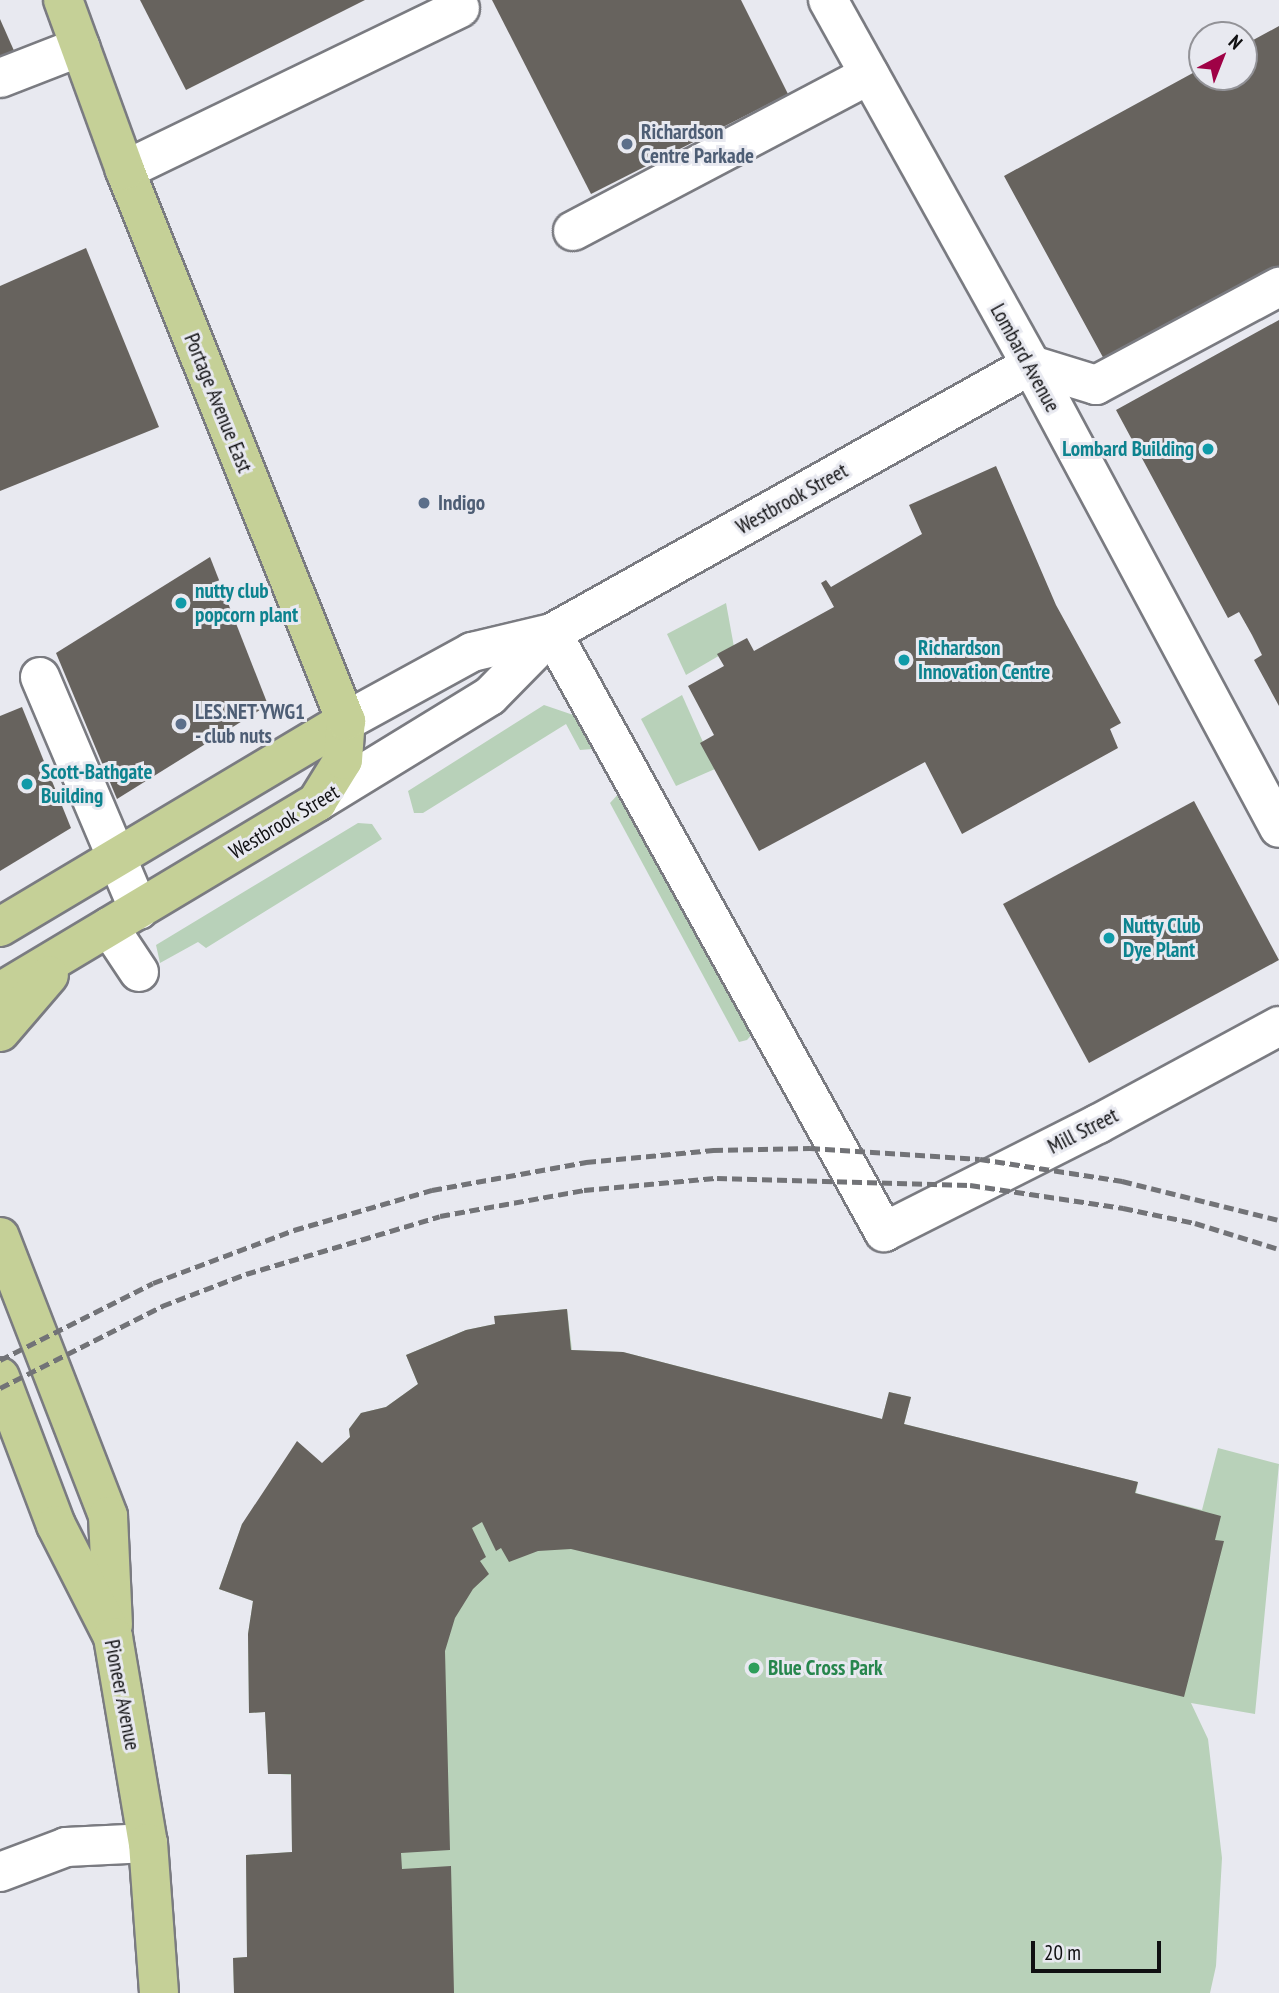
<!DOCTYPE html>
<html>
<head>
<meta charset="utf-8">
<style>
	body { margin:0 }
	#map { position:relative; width:1279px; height:1993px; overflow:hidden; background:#e8e9f0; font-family:"PT Sans Narrow",sans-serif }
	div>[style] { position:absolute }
	.green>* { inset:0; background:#b8d1b9 }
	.building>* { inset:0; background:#67635e }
	.roads { filter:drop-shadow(2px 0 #7a7b81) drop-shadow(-2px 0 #7a7b81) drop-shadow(0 2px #7a7b81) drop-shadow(0 -2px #7a7b81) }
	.minor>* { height:38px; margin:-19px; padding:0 19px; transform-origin:19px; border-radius:19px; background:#fff }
	.major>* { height:38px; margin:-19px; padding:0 19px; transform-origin:19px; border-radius:19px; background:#c5d097 }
	.rail>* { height:5px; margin-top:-2.5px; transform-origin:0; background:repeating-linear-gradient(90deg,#727377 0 10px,transparent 0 15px) }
	.dots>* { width:19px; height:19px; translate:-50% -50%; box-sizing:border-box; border:4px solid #e8e9f0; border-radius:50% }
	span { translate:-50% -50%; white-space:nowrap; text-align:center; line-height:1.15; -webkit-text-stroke:6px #e8e9f0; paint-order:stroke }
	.service-label { font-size:21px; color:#4e5e75; font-weight:700 }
	.left { translate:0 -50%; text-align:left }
	.street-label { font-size:21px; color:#101012 }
	.culture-label { font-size:21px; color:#0d838f; font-weight:700 }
	.right { translate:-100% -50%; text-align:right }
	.leisure-label { font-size:21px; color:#27864d; font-weight:700 }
	.north { position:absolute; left:1188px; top:21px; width:70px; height:70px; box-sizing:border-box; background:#e8e9f0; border:2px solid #929297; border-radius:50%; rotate:42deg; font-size:19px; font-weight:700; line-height:28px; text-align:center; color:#101012 }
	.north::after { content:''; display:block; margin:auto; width:24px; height:32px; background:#9f0246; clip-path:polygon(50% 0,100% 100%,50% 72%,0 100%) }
	.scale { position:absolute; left:1031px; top:1941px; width:130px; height:32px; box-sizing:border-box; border:4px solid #101012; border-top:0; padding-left:9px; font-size:21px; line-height:24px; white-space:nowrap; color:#101012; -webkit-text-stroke:5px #e8e9f0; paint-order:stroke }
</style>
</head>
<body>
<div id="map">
	<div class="green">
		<i style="clip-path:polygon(726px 603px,734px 647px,686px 675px,667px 634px)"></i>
		<i style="clip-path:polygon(682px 695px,715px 769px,676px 786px,641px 719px)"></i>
		<i style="clip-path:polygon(544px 705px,585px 719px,593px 749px,580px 750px,566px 724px,423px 813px,414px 813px,408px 791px)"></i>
		<i style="clip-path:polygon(621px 791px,754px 1032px,747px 1040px,739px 1042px,610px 803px)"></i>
		<i style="clip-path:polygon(358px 823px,372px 824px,382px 839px,206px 948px,198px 942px,160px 963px,156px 945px)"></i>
		<i style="clip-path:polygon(567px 1309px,572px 1350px,623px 1352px,882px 1419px,889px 1392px,911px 1397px,904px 1424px,1138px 1482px,1136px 1493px,1202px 1510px,1218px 1448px,1279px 1464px,1255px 1714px,1191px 1703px,1208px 1739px,1222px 1858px,1216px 1966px,1210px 1993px,234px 1993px,233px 1958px,247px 1957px,246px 1855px,292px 1852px,291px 1775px,268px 1773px,265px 1712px,249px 1713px,248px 1634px,253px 1601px,219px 1589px,242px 1524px,304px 1485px,350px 1437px,349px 1429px,361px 1413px,386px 1407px,418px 1384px,406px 1355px,466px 1330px,495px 1324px,495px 1316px)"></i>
	</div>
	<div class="building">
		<i style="clip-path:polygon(140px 0,365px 0,186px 90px)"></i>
		<i style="clip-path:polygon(492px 0,741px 0,788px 94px,591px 194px)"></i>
		<i style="clip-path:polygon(0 19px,15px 53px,0 59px)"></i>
		<i style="clip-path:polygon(1279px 26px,1279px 266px,1105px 361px,1004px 176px,1202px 68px,1202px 77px,1244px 77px,1244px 45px)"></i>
		<i style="clip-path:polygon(86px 248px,159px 427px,0 491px,0 286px)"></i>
		<i style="clip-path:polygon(1279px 320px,1279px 706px,1254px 660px,1262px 655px,1252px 635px,1239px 612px,1228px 618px,1116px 410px)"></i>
		<i style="clip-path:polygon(996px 466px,1056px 605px,1121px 723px,1110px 729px,1118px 748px,962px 834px,925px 762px,759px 851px,700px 743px,714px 735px,688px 686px,724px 666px,717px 654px,747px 638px,754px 651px,834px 607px,821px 583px,826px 580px,831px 587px,922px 534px,909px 505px)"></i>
		<i style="clip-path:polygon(210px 557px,268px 705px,117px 799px,56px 653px)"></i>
		<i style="clip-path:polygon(22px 707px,71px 828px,0 871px,0 716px)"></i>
		<i style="clip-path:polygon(1194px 801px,1279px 960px,1089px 1063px,1003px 904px)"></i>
		<i style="clip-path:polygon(567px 1309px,571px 1350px,623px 1352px,882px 1419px,889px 1392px,911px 1397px,904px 1424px,1138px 1482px,1135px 1493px,1221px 1516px,1215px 1540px,1224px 1541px,1184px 1697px,571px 1549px,538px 1551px,509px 1562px,501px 1548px,496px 1551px,482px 1522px,472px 1528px,486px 1557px,480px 1561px,489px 1574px,473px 1589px,455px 1618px,445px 1651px,450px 1850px,401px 1853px,402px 1869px,451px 1866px,454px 1993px,234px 1993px,233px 1958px,247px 1957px,246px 1855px,292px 1852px,291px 1774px,268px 1774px,265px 1712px,249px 1713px,248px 1634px,253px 1601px,219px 1589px,242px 1524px,297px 1441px,322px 1463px,350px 1437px,349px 1429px,361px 1413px,386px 1407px,418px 1384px,406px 1355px,466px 1330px,495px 1324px,494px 1316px)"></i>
	</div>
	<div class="roads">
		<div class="minor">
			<i style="left:828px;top:0;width:418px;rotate:60.9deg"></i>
			<i style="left:1031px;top:365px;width:525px;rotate:61.82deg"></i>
			<i style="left:0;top:78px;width:86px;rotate:-21.2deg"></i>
			<i style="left:125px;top:170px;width:372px;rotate:-25.8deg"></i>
			<i style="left:573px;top:231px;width:335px;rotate:-27.8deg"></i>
			<i style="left:1031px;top:365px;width:68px;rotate:17.1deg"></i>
			<i style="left:1096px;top:385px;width:208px;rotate:-28.2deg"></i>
			<i style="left:552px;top:633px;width:685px;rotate:61deg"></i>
			<i style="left:884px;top:1232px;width:240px;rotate:-26.8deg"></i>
			<i style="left:1098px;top:1124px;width:206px;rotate:-28.4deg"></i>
			<i style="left:40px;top:677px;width:253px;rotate:67deg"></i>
			<i style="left:346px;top:721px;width:144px;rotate:-28.7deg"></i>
			<i style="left:472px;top:652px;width:82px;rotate:-13.4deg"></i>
			<i style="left:317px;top:802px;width:203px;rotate:-31.5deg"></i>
			<i style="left:490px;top:696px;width:88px;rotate:-45.5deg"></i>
			<i style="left:552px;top:633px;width:549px;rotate:-29.23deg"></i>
			<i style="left:109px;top:927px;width:54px;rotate:56.3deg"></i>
			<i style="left:0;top:1872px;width:71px;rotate:-20.7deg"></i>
			<i style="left:66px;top:1847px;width:82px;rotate:-2.8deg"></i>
		</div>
		<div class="major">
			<i style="left:0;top:927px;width:403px;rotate:-30.8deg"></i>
			<i style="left:0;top:992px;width:370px;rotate:-30.9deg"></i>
			<i style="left:317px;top:802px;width:49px;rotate:-58.2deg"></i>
			<i style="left:343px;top:760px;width:39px;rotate:-86deg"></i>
			<i style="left:346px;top:721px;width:594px;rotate:-111.86deg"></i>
			<i style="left:125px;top:170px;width:181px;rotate:-110deg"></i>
			<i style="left:0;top:1032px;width:75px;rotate:-49.3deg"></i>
			<i style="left:0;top:1237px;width:299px;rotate:68.8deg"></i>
			<i style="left:108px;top:1516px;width:109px;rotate:87.4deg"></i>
			<i style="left:0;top:1377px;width:158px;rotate:69.3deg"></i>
			<i style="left:56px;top:1525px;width:126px;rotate:63deg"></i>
			<i style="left:113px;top:1637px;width:209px;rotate:80.4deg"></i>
			<i style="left:148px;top:1843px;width:150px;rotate:85.8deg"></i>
		</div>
	</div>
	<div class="rail">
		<i style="left:0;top:1360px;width:171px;rotate:-26.7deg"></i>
		<i style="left:153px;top:1283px;width:151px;rotate:-20.6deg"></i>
		<i style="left:294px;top:1230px;width:144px;rotate:-16.2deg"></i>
		<i style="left:432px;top:1190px;width:157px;rotate:-10.3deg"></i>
		<i style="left:586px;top:1162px;width:128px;rotate:-5.4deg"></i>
		<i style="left:713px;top:1150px;width:97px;rotate:-1.2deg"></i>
		<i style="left:810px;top:1148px;width:170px;rotate:3.7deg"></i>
		<i style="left:980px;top:1159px;width:144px;rotate:8.8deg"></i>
		<i style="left:1122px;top:1181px;width:162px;rotate:14deg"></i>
		<i style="left:0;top:1388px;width:182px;rotate:-26.8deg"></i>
		<i style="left:162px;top:1306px;width:90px;rotate:-20.9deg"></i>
		<i style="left:246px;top:1274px;width:202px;rotate:-16.6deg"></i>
		<i style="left:440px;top:1216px;width:146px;rotate:-10.2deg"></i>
		<i style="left:584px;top:1190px;width:134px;rotate:-5.2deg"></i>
		<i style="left:717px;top:1178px;width:253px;rotate:1.6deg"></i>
		<i style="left:970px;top:1185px;width:155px;rotate:8.5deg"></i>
		<i style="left:1123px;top:1208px;width:74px;rotate:11.8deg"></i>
		<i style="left:1195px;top:1223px;width:88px;rotate:17.2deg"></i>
	</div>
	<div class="dots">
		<i style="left:627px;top:144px;background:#5c6f8a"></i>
		<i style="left:1208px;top:449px;background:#0f9aa8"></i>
		<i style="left:424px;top:503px;background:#5c6f8a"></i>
		<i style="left:181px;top:603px;background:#0f9aa8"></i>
		<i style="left:904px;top:660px;background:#0f9aa8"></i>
		<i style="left:181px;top:724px;background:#5c6f8a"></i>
		<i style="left:27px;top:784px;background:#0f9aa8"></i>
		<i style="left:1109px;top:938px;background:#0f9aa8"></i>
		<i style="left:754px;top:1668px;background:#2e9e5b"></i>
	</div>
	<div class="service-label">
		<span class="left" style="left:641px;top:144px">Richardson<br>Centre Parkade</span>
		<span class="left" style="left:438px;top:503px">Indigo</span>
		<span class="left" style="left:195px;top:724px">LES.NET YWG1<br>- club nuts</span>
	</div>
	<div class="street-label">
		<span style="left:1025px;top:358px;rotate:61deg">Lombard Avenue</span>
		<span style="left:218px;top:403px;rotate:68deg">Portage Avenue East</span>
		<span style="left:792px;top:499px;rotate:-29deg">Westbrook Street</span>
		<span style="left:284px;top:822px;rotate:-31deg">Westbrook Street</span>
		<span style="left:1083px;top:1131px;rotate:-27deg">Mill Street</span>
		<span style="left:122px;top:1695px;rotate:79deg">Pioneer Avenue</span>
	</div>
	<div class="culture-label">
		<span class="right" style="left:1194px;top:449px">Lombard Building</span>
		<span class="left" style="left:195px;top:603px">nutty club<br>popcorn plant</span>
		<span class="left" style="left:918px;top:660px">Richardson<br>Innovation Centre</span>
		<span class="left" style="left:41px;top:784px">Scott-Bathgate<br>Building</span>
		<span class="left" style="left:1123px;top:938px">Nutty Club<br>Dye Plant</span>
	</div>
	<div class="leisure-label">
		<span class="left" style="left:768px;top:1668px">Blue Cross Park</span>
	</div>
	<div class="north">N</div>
	<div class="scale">20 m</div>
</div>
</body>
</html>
